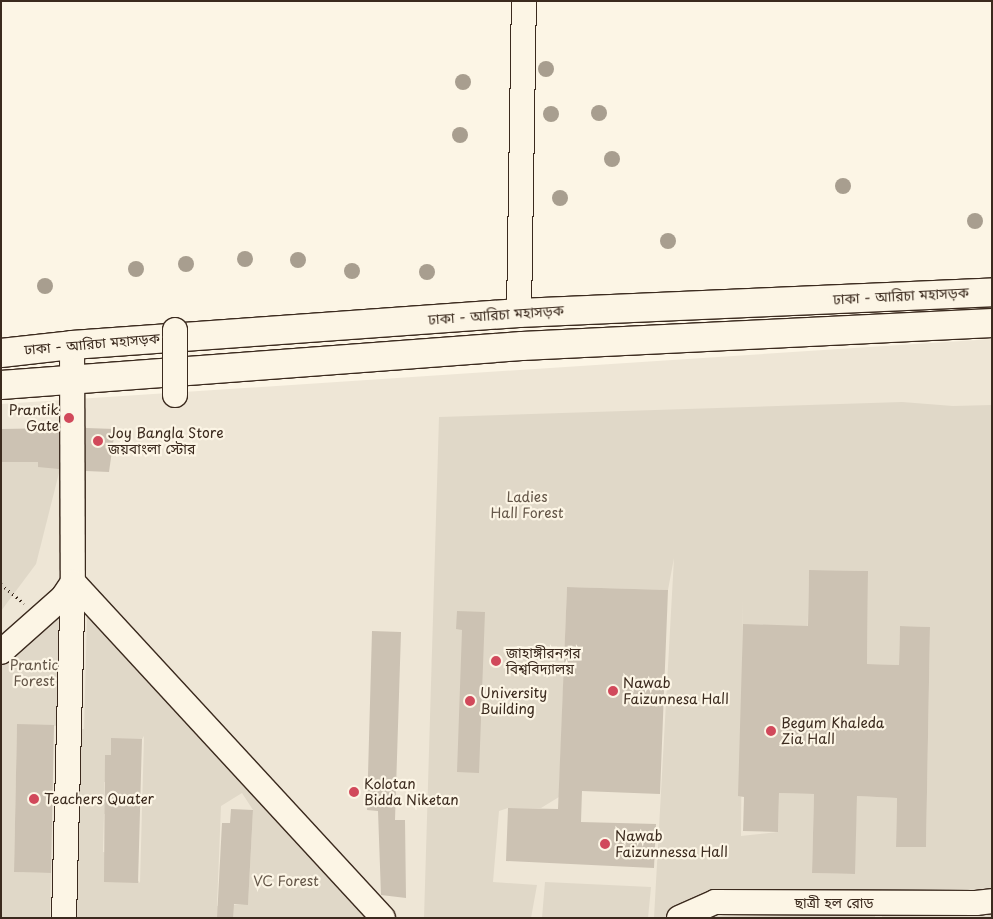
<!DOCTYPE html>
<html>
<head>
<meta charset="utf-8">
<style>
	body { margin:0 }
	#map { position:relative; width:993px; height:919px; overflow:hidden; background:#fcf5e5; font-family:"Playpen Sans","Noto Sans Bengali",sans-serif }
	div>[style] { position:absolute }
	.built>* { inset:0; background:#eee6d6 }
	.green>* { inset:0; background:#e0d8c8 }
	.building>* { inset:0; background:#ccc2b3 }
	.path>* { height:3px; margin-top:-1.5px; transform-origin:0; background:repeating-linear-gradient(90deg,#3b2a1e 0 1px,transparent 0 5px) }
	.roads { filter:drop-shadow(1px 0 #3b2a1e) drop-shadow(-1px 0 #3b2a1e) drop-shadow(0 1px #3b2a1e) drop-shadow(0 -1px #3b2a1e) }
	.minor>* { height:24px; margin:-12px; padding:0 12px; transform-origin:12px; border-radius:12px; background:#fcf5e5 }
	.highway>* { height:28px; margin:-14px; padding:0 14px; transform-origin:14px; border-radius:14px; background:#fcf5e5 }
	.bridges { filter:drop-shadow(1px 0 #3b2a1e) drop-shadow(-1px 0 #3b2a1e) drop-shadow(0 1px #3b2a1e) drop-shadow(0 -1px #3b2a1e) }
	.minor-bridge>* { height:24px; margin:-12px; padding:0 12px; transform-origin:12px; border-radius:12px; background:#fcf5e5 }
	.trees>* { width:16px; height:16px; margin:-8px; border-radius:50%; background:#a89e8f }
	.dots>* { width:14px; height:14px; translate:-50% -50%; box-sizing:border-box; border:2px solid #fcf5e5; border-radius:50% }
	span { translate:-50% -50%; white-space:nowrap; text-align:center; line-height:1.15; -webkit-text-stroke:4.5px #fcf5e5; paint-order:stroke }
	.street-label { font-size:14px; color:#3b2a1e }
	.poi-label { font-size:14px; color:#3b2a1e }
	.right { translate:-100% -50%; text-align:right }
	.left { translate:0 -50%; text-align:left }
	.park-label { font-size:14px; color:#645648 }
	.frame { position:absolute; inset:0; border:2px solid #3b2a1e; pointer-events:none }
</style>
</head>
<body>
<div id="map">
	<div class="built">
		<i style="clip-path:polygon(992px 339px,992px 918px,1px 918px,1px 404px)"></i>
	</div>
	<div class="green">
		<i style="clip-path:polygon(evenodd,902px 402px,953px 406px,992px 405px,992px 893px,838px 899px,654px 918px,674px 558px,668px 590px,567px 587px,559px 797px,541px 808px,508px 808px,499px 811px,493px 882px,537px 885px,531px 918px,424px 918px,439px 417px,902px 402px,809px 570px,868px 571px,867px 664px,899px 665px,900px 626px,930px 627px,926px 847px,896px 846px,897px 798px,857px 796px,854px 874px,812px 873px,814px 794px,779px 793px,778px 832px,741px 836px,743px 599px,743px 624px,807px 658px,809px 570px)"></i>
		<i style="clip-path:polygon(62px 461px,36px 564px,1px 611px,1px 462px)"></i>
		<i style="clip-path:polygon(68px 596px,66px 726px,17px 725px,14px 872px,51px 873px,50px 918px,1px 918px,1px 659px)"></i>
		<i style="clip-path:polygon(evenodd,87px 617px,213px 749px,369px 918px,69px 918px,76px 729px,84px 729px,87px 617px,144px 736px,140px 883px,114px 853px,103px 852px,104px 814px,116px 814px,116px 801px,104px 800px,104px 782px,108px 782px,105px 755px,111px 755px,111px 739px,142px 739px,144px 736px,87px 617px,242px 793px,253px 810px,248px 904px,217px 906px,221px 806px,242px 793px)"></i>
		<i style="clip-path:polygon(545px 882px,651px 887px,648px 918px,542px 918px)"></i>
		<i style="clip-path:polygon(715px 902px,875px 903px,875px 918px,679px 918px)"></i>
		<i style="clip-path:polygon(992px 912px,992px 918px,882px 918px,882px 915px)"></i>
	</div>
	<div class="building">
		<i style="clip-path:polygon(59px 428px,59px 469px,38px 467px,38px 462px,1px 462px,1px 429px)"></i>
		<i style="clip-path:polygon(86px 428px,115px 429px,109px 472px,86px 471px)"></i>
		<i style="clip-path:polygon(809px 570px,868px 571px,867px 664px,899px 665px,900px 626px,930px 627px,926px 847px,896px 847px,897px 798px,857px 796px,855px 874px,812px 873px,814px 794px,779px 793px,778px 832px,743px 831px,744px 797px,738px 796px,743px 624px,808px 626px)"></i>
		<i style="clip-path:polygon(567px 587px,668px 590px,660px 794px,582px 791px,581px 822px,656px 824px,654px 868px,506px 861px,508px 808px,558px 809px)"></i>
		<i style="clip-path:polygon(457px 611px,485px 612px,479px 773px,457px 772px,462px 630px,456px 629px)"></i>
		<i style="clip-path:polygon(372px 631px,401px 632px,395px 820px,405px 820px,406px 898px,381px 895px,378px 811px,367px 810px)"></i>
		<i style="clip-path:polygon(17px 724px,54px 725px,51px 873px,14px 872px)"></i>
		<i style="clip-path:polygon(111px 738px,142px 739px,138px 883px,104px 882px,105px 755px,111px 755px)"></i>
		<i style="clip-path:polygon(231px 809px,253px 810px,248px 905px,234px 904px,233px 918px,217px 918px,222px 823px,230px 823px)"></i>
	</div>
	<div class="path">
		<i style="left:1px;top:584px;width:30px;rotate:40deg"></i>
	</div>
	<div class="roads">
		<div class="minor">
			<i style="left:519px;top:313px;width:312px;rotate:-89.1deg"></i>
			<i style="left:72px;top:345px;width:237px;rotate:89.8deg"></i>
			<i style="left:73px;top:582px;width:457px;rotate:47.3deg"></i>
			<i style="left:1px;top:652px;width:83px;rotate:-41.6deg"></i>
			<i style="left:63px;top:597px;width:18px;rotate:-56deg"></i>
			<i style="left:64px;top:918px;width:336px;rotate:-88.5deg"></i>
			<i style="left:679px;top:918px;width:39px;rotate:-24deg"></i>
			<i style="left:715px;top:902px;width:261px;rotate:0.2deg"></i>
			<i style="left:976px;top:903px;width:16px;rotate:-7deg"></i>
		</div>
		<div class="highway">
			<i style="left:1px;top:353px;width:71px;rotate:-6.4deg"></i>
			<i style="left:72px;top:345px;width:448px;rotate:-4.1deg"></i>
			<i style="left:519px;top:313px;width:473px;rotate:-2.5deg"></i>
			<i style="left:1px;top:385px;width:522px;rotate:-4.28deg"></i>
			<i style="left:522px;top:346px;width:471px;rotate:-2.8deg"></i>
		</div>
	</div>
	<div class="bridges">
		<div class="minor-bridge">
			<i style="left:175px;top:330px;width:65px;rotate:90deg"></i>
		</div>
	</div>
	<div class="trees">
		<i style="left:546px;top:69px"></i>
		<i style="left:463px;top:82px"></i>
		<i style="left:599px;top:113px"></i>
		<i style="left:551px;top:114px"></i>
		<i style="left:460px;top:135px"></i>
		<i style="left:612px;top:159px"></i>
		<i style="left:843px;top:186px"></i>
		<i style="left:560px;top:198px"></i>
		<i style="left:975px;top:221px"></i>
		<i style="left:668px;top:241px"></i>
		<i style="left:245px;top:259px"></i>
		<i style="left:298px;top:260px"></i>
		<i style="left:186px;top:264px"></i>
		<i style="left:136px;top:269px"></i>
		<i style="left:352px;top:271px"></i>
		<i style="left:427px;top:272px"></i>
		<i style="left:45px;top:286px"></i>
	</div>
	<div class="dots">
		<i style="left:69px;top:418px;background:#d1495b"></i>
		<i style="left:98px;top:441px;background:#d1495b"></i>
		<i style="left:496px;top:661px;background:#d1495b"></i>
		<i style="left:613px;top:691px;background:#d1495b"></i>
		<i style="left:470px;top:701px;background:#d1495b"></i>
		<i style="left:771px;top:731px;background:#d1495b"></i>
		<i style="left:354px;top:792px;background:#d1495b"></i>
		<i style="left:34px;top:799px;background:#d1495b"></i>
		<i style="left:605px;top:844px;background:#d1495b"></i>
	</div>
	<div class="street-label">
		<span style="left:901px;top:296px;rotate:-3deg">ঢাকা - আরিচা মহাসড়ক</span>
		<span style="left:496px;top:315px;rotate:-4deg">ঢাকা - আরিচা মহাসড়ক</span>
		<span style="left:92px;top:344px;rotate:-5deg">ঢাকা - আরিচা মহাসড়ক</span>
		<span style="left:834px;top:903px">ছাত্রী হল রোড</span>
	</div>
	<div class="poi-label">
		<span class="right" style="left:59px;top:418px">Prantik<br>Gate</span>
		<span class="left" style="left:108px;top:441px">Joy Bangla Store<br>জয়বাংলা স্টোর</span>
		<span class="left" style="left:506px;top:661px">জাহাঙ্গীরনগর<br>বিশ্ববিদ্যালয়</span>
		<span class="left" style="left:623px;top:691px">Nawab<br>Faizunnesa Hall</span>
		<span class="left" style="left:480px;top:701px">University<br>Building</span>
		<span class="left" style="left:781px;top:731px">Begum Khaleda<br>Zia Hall</span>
		<span class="left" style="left:364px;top:792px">Kolotan<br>Bidda Niketan</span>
		<span class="left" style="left:44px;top:799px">Teachers Quater</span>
		<span class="left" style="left:615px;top:844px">Nawab<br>Faizunnessa Hall</span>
	</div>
	<div class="park-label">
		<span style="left:527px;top:505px">Ladies<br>Hall Forest</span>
		<span style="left:34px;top:673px">Prantic<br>Forest</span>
		<span style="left:286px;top:881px">VC Forest</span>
	</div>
	<div class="frame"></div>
</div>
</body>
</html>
